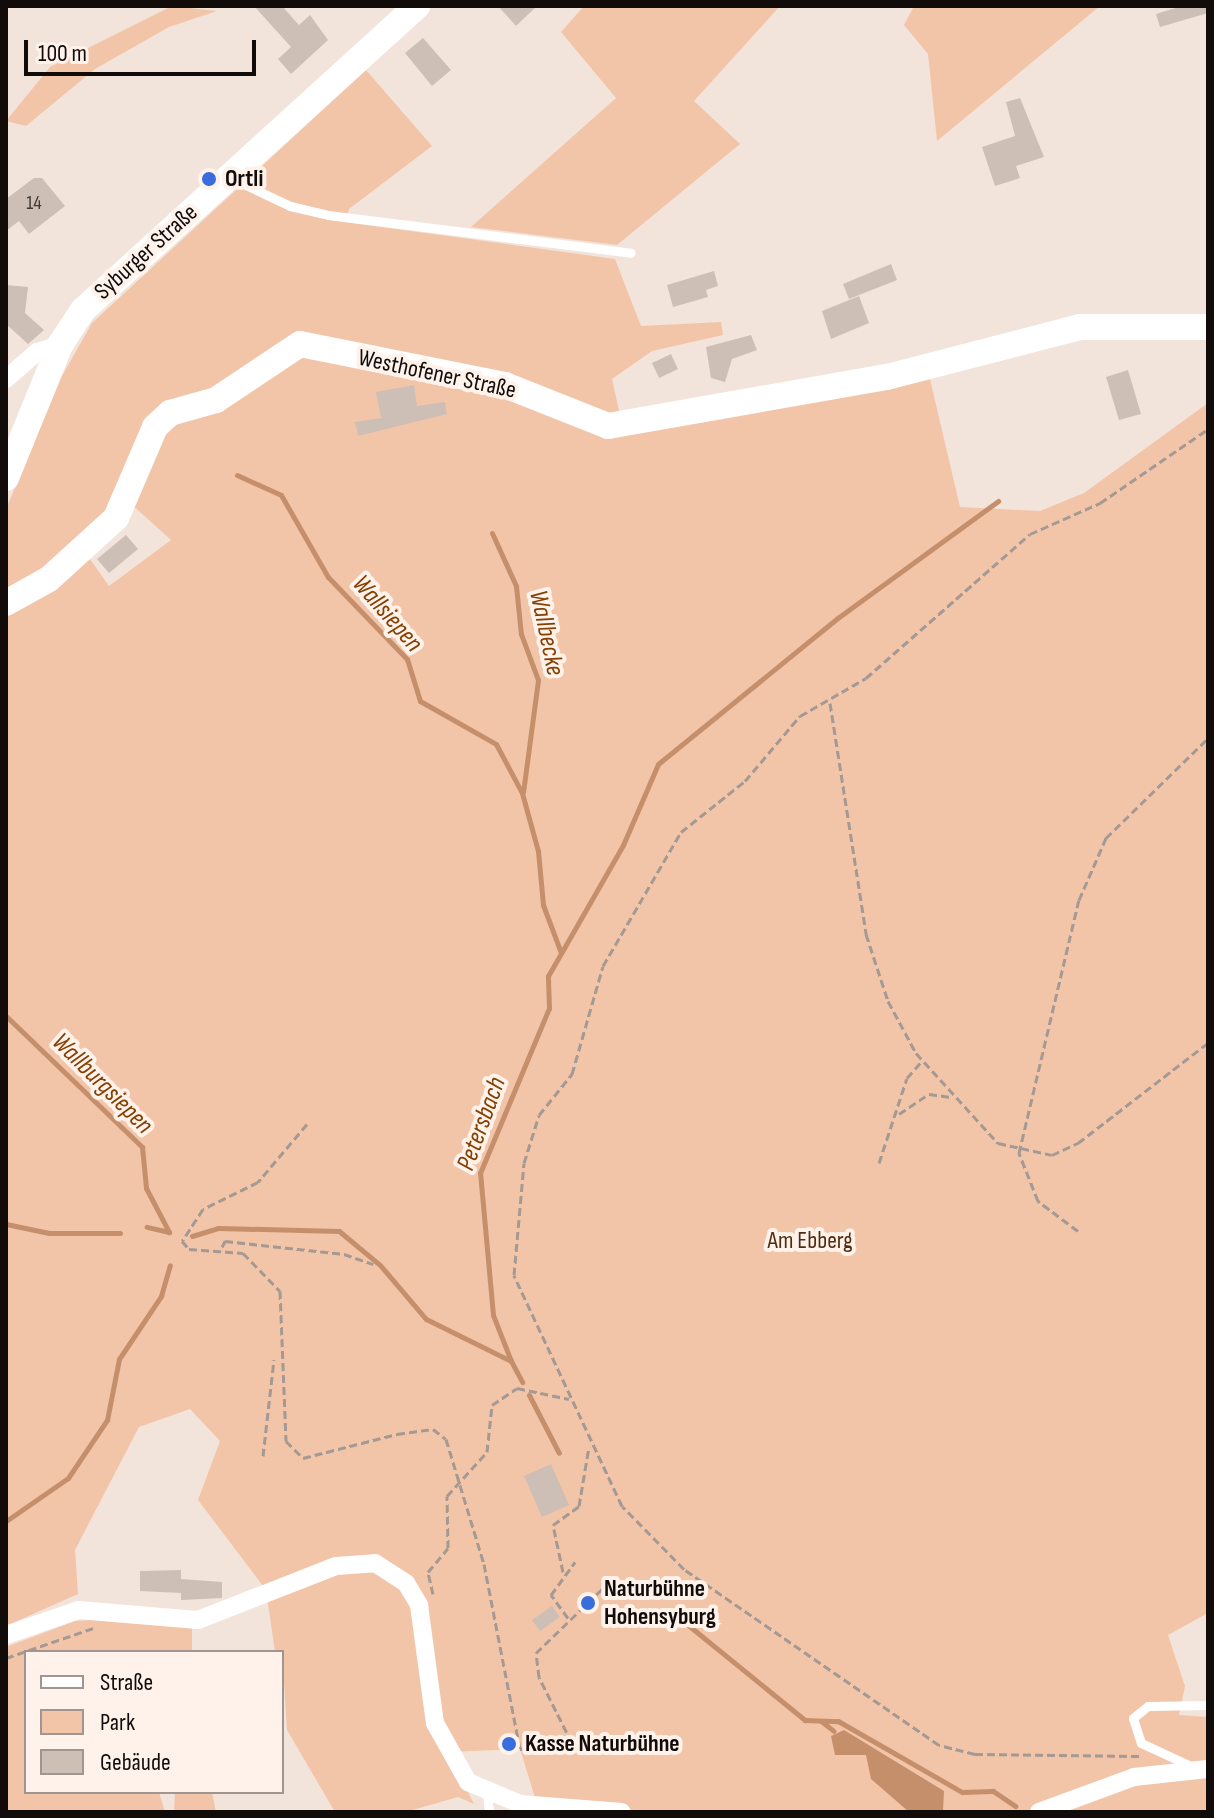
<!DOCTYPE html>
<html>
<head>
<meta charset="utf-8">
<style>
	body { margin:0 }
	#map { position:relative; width:1214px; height:1818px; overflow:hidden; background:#f2e4db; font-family:"Sofia Sans Condensed",sans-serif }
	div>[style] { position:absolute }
	.green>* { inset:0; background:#f2c5a9 }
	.water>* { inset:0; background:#c68f6c }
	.stream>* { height:5px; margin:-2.5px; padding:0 2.5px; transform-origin:2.5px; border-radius:2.5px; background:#c68f6c }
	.building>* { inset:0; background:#cdbfb6 }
	.path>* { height:3px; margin-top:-1.5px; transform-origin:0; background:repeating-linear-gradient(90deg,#a49993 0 8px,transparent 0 12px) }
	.lane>* { height:9px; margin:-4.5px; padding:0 4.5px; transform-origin:4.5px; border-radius:4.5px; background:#fff }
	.street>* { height:18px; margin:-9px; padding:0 9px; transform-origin:9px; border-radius:9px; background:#fff }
	.secondary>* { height:26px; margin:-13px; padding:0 13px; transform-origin:13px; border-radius:13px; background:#fff }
	.dots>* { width:22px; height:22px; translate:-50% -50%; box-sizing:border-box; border:4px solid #fef2eb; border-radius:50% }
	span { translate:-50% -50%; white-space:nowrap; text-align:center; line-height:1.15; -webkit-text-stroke:8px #fef2eb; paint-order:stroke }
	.number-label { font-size:20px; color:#403935 }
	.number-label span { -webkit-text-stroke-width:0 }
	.poi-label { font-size:24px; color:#110c0a; font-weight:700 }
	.left { translate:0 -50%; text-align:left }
	.street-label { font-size:24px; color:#110c0a }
	.park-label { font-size:24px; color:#512c11 }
	.water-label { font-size:26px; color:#843f01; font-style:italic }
	.frame { position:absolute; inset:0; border:8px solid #110c0a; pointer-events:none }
	.legend { position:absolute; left:24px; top:1650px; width:260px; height:144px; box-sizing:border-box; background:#fef2eb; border:2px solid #9f9691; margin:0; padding:10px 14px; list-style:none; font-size:24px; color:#110c0a }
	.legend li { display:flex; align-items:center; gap:16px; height:40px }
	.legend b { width:40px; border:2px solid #9f9691 }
	.scale { position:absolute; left:24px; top:40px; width:232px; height:36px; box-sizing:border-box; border:4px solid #110c0a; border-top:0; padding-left:10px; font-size:24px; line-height:28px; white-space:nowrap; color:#110c0a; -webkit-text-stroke:6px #fef2eb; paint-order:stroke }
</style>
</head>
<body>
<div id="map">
	<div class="green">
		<i style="clip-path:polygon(172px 6px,217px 11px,169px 27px,95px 69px,26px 126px,6px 121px,50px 67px)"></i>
		<i style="clip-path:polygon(584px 6px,780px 6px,694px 101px,740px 144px,617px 245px,471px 227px,616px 98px,561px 32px)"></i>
		<i style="clip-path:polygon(914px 6px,1100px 6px,937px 141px,928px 54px,904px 25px)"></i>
		<i style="clip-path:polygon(evenodd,366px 70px,432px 146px,349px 209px,345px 222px,615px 259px,641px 326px,721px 322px,723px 335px,652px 351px,612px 379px,623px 429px,929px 375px,960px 507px,1040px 511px,1084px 493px,1208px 403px,1208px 1613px,1168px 1635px,1185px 1686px,1179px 1715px,1208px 1717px,1208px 1812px,633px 1812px,587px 1801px,536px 1801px,520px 1749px,448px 1752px,474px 1804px,458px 1797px,406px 1812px,335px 1812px,287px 1730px,282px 1652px,275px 1652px,266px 1590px,198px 1500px,220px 1441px,190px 1409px,139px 1427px,75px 1550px,78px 1594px,6px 1626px,6px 509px,62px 376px,92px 323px,366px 70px,119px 493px,171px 540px,109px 586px,80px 545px,119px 493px)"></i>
		<i style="clip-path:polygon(145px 1617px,192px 1626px,192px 1652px,26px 1652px,26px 1792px,159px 1792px,165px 1812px,6px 1812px,6px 1647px,75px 1621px)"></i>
		<i style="clip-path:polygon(175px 1792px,212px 1792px,216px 1812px,174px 1812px)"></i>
	</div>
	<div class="water">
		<i style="clip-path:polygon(844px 1730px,944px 1791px,943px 1812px,909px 1812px,871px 1779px,866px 1755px,835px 1755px,831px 1736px)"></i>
	</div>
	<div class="stream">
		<i style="left:237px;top:475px;width:48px;rotate:24.4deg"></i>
		<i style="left:281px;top:495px;width:95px;rotate:60.2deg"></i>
		<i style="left:328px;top:577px;width:114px;rotate:46.1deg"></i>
		<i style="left:407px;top:659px;width:44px;rotate:72.8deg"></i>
		<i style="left:420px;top:701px;width:87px;rotate:29.5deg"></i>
		<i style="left:496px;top:744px;width:55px;rotate:62deg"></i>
		<i style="left:522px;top:793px;width:60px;rotate:74.6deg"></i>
		<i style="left:538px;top:851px;width:54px;rotate:84.7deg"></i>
		<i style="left:543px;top:905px;width:51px;rotate:69.4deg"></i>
		<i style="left:492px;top:533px;width:58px;rotate:65.6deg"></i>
		<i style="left:516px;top:586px;width:48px;rotate:84.1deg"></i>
		<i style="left:521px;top:634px;width:49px;rotate:69.7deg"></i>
		<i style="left:538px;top:680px;width:113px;rotate:97.6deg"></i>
		<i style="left:6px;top:1016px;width:189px;rotate:43.9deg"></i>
		<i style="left:142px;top:1147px;width:41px;rotate:84.4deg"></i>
		<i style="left:146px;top:1188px;width:50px;rotate:62.4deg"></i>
		<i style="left:169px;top:1232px;width:23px;rotate:-167deg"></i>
		<i style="left:6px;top:1224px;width:44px;rotate:11.8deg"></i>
		<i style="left:49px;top:1233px;width:71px"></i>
		<i style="left:192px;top:1236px;width:27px;rotate:-17deg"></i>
		<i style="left:218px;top:1228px;width:121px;rotate:1.4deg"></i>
		<i style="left:339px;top:1231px;width:53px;rotate:39.7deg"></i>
		<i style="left:380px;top:1265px;width:71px;rotate:49.6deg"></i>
		<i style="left:426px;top:1319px;width:95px;rotate:26.3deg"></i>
		<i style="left:511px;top:1361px;width:24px;rotate:62deg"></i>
		<i style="left:511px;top:1361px;width:49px;rotate:-111.4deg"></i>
		<i style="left:493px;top:1315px;width:143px;rotate:-95.2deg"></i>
		<i style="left:480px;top:1173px;width:179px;rotate:-67.3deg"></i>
		<i style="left:549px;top:1008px;width:32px;rotate:-92deg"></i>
		<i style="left:548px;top:976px;width:151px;rotate:-60.2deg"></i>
		<i style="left:623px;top:845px;width:88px;rotate:-66.6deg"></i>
		<i style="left:658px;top:764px;width:233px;rotate:-39.1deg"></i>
		<i style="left:839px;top:617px;width:197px;rotate:-36.1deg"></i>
		<i style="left:529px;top:1395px;width:65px;rotate:62.7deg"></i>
		<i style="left:6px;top:1521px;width:75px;rotate:-34.7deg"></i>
		<i style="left:68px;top:1478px;width:70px;rotate:-56.1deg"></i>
		<i style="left:107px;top:1420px;width:62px;rotate:-78.9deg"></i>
		<i style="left:119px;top:1359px;width:76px;rotate:-56.3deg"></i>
		<i style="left:161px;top:1296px;width:32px;rotate:-74deg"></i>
		<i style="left:688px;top:1625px;width:151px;rotate:39.1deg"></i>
		<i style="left:805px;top:1720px;width:33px;rotate:2deg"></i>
		<i style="left:838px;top:1721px;width:143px;rotate:29.8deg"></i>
		<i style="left:962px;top:1792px;width:31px;rotate:-2deg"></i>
		<i style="left:993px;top:1791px;width:27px;rotate:34deg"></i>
		<i style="left:821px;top:1721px;width:16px;rotate:38deg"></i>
	</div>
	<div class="building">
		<i style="clip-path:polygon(254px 6px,282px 6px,299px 25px,310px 15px,328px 40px,291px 74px,278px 59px,291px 47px)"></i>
		<i style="clip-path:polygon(498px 6px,537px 6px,516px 26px)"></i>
		<i style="clip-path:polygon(1182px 6px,1208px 6px,1208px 13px,1160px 27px,1156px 14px)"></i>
		<i style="clip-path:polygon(423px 38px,451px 70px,432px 86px,405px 53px)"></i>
		<i style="clip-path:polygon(1020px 98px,1044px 157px,1016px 166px,1020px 178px,995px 186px,982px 147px,1015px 136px,1006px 102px)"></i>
		<i style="clip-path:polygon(34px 178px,42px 178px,65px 206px,29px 234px,19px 221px,6px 231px,6px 199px)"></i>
		<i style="clip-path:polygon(891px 264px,897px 280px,849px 299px,843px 284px)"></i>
		<i style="clip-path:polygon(714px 271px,718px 286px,706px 290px,708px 297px,673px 307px,667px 285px)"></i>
		<i style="clip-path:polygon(6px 285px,28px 287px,25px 313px,44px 330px,28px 344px,6px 324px)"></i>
		<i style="clip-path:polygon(859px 296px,869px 323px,831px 339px,822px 311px)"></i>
		<i style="clip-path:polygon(751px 335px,757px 350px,732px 359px,725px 382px,711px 378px,706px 347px)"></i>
		<i style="clip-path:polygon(671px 354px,678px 369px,659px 378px,652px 363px)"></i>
		<i style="clip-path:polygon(1128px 370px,1141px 414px,1119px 420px,1106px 377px)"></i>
		<i style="clip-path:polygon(414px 385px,417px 406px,445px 402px,447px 414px,358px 436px,355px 422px,381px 418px,376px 392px)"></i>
		<i style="clip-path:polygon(126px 535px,138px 549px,109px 573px,97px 559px)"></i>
		<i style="clip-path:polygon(551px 1464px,569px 1505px,542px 1517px,524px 1476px)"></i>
		<i style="clip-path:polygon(181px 1570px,181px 1579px,222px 1582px,222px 1598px,181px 1600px,181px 1593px,140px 1591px,140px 1571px)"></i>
		<i style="clip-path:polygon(552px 1606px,560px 1617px,540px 1631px,532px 1620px)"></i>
	</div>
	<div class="path">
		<i style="left:830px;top:703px;width:234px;rotate:81.1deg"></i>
		<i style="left:866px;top:934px;width:71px;rotate:71.8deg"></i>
		<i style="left:888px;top:1001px;width:59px;rotate:61.7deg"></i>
		<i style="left:916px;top:1053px;width:122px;rotate:47.7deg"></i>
		<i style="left:998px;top:1143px;width:55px;rotate:12.5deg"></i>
		<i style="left:1052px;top:1155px;width:29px;rotate:-25deg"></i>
		<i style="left:1078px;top:1143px;width:164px;rotate:-37.6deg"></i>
		<i style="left:899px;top:1114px;width:36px;rotate:-34deg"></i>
		<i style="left:929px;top:1094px;width:22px;rotate:8deg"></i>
		<i style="left:307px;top:1124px;width:76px;rotate:130.2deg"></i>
		<i style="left:258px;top:1182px;width:61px;rotate:153.9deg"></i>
		<i style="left:203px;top:1209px;width:38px;rotate:123deg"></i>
		<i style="left:182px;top:1241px;width:11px;rotate:49deg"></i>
		<i style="left:189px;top:1249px;width:54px;rotate:4.2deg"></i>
		<i style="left:243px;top:1253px;width:53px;rotate:45.8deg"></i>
		<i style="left:280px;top:1291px;width:150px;rotate:87.7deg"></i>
		<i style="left:286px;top:1441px;width:24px;rotate:45deg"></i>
		<i style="left:303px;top:1458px;width:97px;rotate:-14.3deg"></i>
		<i style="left:397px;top:1434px;width:36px;rotate:-8deg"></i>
		<i style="left:433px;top:1429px;width:16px;rotate:38deg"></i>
		<i style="left:446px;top:1439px;width:131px;rotate:73.1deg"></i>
		<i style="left:484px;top:1564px;width:188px;rotate:79deg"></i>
		<i style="left:520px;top:1749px;width:52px;rotate:-6.6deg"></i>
		<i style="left:572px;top:1743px;width:74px;rotate:-116.6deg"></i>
		<i style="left:539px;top:1677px;width:24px;rotate:-97deg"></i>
		<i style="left:536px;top:1653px;width:93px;rotate:-44.1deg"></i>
		<i style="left:879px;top:1163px;width:89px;rotate:-71.8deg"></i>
		<i style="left:907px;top:1078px;width:23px;rotate:-49deg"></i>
		<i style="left:1078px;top:1231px;width:50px;rotate:-143.1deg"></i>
		<i style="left:1038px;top:1201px;width:52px;rotate:-111.6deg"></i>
		<i style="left:1019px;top:1153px;width:260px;rotate:-76.7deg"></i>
		<i style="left:1079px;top:900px;width:68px;rotate:-66.5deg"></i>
		<i style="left:1106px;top:838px;width:143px;rotate:-44.4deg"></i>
		<i style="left:222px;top:1247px;width:7px;rotate:-63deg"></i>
		<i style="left:225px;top:1241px;width:120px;rotate:6.2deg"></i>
		<i style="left:344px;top:1254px;width:31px;rotate:19deg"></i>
		<i style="left:263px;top:1456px;width:97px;rotate:-83.5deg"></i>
		<i style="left:563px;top:1572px;width:48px;rotate:-102deg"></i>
		<i style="left:553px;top:1525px;width:32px;rotate:-36deg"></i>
		<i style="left:579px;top:1506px;width:60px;rotate:-80.4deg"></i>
		<i style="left:433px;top:1594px;width:23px;rotate:-103deg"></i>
		<i style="left:428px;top:1572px;width:31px;rotate:-50deg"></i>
		<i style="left:448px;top:1548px;width:52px;rotate:-91.1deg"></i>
		<i style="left:447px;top:1496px;width:59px;rotate:-47.7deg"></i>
		<i style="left:487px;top:1452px;width:47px;rotate:-83.9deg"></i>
		<i style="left:492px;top:1405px;width:30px;rotate:-34deg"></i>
		<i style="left:517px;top:1388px;width:53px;rotate:11.9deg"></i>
		<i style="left:568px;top:1618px;width:29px;rotate:-126deg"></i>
		<i style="left:551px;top:1595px;width:41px;rotate:-54deg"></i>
		<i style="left:6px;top:1658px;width:92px;rotate:-19deg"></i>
		<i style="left:1139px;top:1756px;width:164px;rotate:-179.3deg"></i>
		<i style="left:975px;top:1754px;width:37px;rotate:-166deg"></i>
		<i style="left:939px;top:1745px;width:310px;rotate:-145.4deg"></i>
		<i style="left:684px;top:1569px;width:88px;rotate:-134.5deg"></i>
		<i style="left:622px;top:1506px;width:255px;rotate:-115.1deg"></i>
		<i style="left:514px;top:1275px;width:112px;rotate:-84.9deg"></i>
		<i style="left:524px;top:1163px;width:50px;rotate:-72.6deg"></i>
		<i style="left:539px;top:1115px;width:53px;rotate:-51.2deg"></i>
		<i style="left:572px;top:1074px;width:112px;rotate:-74deg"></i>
		<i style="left:603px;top:966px;width:155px;rotate:-59.8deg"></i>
		<i style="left:681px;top:832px;width:82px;rotate:-38.6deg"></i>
		<i style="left:745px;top:781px;width:85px;rotate:-49.8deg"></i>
		<i style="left:800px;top:716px;width:76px;rotate:-29.9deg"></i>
		<i style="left:866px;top:678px;width:218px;rotate:-41.3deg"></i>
		<i style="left:1030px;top:534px;width:77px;rotate:-23.9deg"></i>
		<i style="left:1100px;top:503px;width:131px;rotate:-34.4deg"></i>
	</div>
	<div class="lane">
		<i style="left:233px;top:179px;width:63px;rotate:25.3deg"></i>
		<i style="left:290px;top:206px;width:39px;rotate:13deg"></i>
		<i style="left:328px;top:215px;width:305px;rotate:7.1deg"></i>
		<i style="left:1193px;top:1767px;width:57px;rotate:-155.2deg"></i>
		<i style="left:1141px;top:1743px;width:26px;rotate:-108deg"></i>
		<i style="left:1133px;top:1718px;width:19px;rotate:-39deg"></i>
		<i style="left:1148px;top:1706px;width:60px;rotate:-1deg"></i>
		<i style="left:487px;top:1793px;width:19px;rotate:84deg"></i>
	</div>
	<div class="street">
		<i style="left:6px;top:379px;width:41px;rotate:-41.1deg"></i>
		<i style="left:37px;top:352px;width:24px;rotate:-17deg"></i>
		<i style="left:6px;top:1635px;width:76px;rotate:-19.1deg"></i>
		<i style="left:78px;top:1610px;width:120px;rotate:4.8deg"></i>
		<i style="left:198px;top:1620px;width:148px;rotate:-21.4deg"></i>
		<i style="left:336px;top:1566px;width:39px;rotate:-4deg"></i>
		<i style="left:375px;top:1563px;width:37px;rotate:33deg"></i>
		<i style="left:406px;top:1583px;width:26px;rotate:59deg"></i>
		<i style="left:419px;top:1605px;width:119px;rotate:82.3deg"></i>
		<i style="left:435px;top:1723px;width:68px;rotate:60.8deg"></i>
		<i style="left:468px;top:1782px;width:56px;rotate:22.9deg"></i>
		<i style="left:520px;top:1804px;width:102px;rotate:4.5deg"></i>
		<i style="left:1039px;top:1812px;width:101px;rotate:-20.2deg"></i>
		<i style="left:1134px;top:1777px;width:74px;rotate:-6.2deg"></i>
	</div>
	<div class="secondary">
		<i style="left:6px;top:478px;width:144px;rotate:-67.9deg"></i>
		<i style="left:60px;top:345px;width:42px;rotate:-56.7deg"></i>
		<i style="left:83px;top:310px;width:452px;rotate:-42.3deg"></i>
		<i style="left:6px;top:603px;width:49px;rotate:-29.2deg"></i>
		<i style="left:49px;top:579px;width:91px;rotate:-42.3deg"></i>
		<i style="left:116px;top:518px;width:99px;rotate:-66.8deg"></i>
		<i style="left:155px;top:427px;width:21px;rotate:-43deg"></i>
		<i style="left:170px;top:413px;width:48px;rotate:-15.8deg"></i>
		<i style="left:216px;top:400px;width:101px;rotate:-33.7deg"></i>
		<i style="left:300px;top:344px;width:209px;rotate:11.3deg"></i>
		<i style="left:505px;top:385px;width:111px;rotate:21.7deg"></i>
		<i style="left:608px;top:426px;width:283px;rotate:-10deg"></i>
		<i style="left:887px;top:377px;width:199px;rotate:-14.5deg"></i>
		<i style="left:1080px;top:327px;width:128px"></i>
	</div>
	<div class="dots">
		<i style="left:209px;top:179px;background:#396cdc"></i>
		<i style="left:588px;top:1603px;background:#396cdc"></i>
		<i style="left:509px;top:1744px;background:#396cdc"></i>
	</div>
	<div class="number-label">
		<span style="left:34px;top:203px">14</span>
	</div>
	<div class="poi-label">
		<span class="left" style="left:225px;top:179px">Ortli</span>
		<span class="left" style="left:604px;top:1603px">Naturbühne<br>Hohensyburg</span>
		<span class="left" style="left:525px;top:1744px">Kasse Naturbühne</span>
	</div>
	<div class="street-label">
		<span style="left:146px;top:252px;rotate:-42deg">Syburger Straße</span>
		<span style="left:437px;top:374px;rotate:12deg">Westhofener Straße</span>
	</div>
	<div class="park-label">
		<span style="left:810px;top:1241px">Am Ebberg</span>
	</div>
	<div class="water-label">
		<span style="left:387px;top:614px;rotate:49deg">Wallsiepen</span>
		<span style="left:546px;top:633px;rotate:78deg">Wallbecke</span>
		<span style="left:102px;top:1084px;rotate:45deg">Wallburgsiepen</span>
		<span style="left:482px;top:1124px;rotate:-70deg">Petersbach</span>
	</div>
	<div class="frame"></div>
	<ul class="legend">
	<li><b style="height:10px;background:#fff"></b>Straße</li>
	<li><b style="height:22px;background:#f2c5a9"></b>Park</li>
	<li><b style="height:22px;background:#cdbfb6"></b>Gebäude</li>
	</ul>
	<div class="scale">100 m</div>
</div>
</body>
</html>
